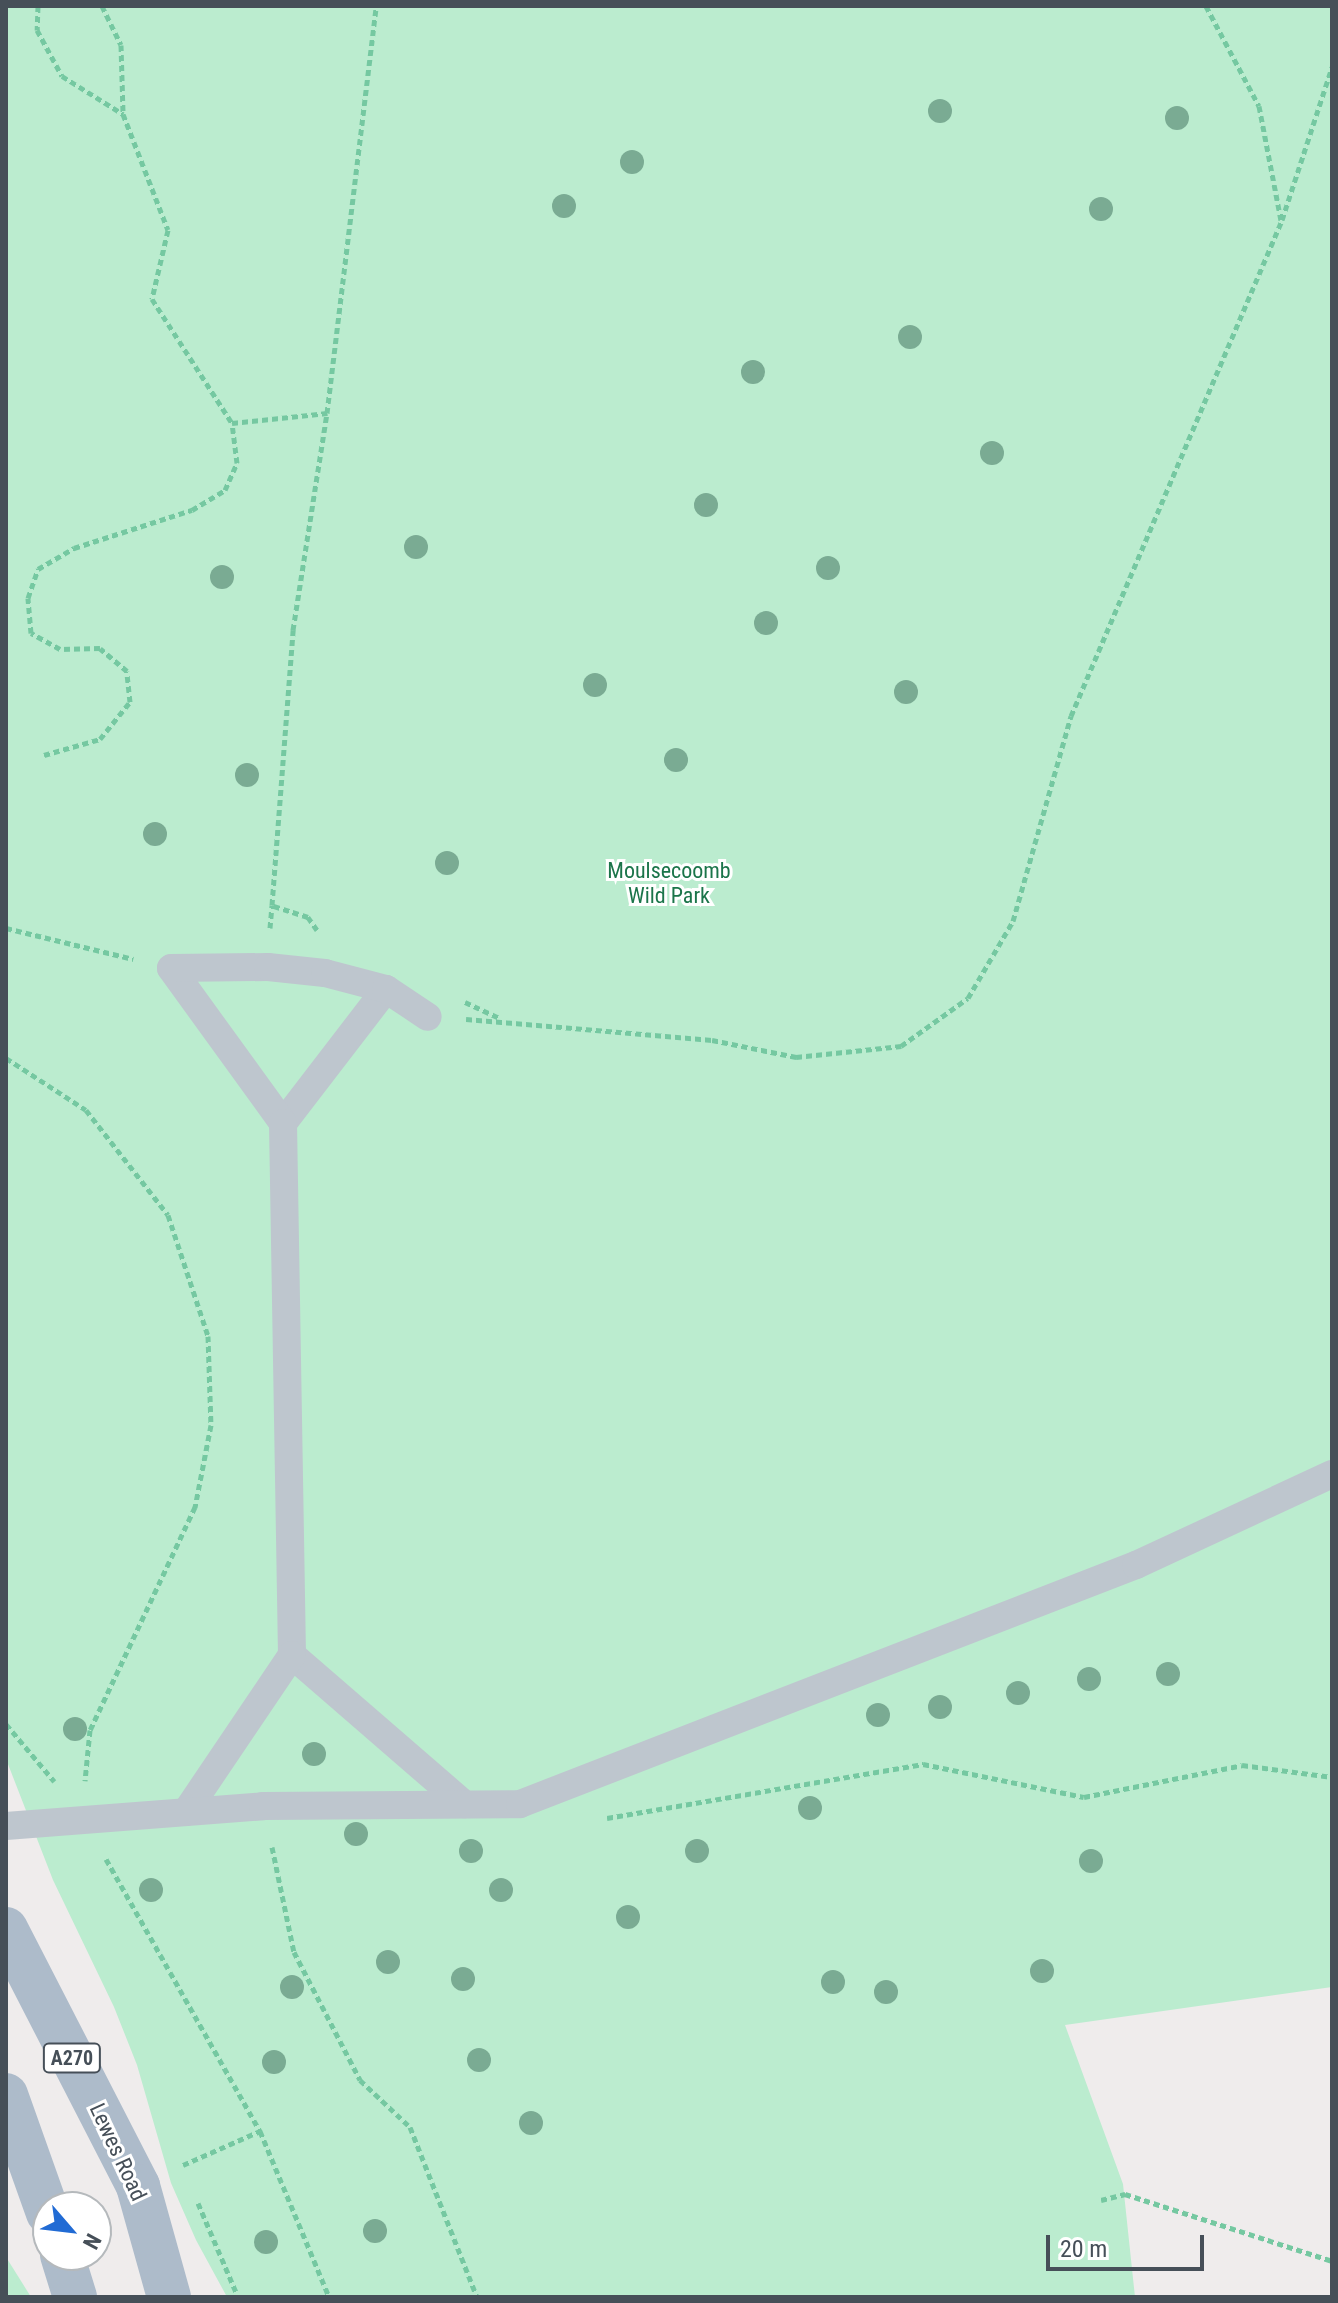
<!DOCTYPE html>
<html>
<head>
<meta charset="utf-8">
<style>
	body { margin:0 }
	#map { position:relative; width:1338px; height:2303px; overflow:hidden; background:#efecec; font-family:"Roboto Condensed",sans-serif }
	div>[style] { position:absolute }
	.green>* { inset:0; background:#bbeccf }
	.path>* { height:5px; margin-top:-2.5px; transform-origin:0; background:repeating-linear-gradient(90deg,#75c8a1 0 6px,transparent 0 10px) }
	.service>* { height:28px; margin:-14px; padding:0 14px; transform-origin:14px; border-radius:14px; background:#bec6ce }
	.primary>* { height:44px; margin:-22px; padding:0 22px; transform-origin:22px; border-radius:22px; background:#adbbca }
	.trees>* { width:24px; height:24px; margin:-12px; border-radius:50%; background:#7aab93 }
	span { translate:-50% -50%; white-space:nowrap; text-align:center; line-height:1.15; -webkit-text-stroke:6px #fff; paint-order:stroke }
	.shield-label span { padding:2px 6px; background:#fff; border:2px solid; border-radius:6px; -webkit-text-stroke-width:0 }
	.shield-label { font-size:20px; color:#464f58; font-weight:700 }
	.park-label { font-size:22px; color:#1b754a }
	.street-label { font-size:22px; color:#464f58 }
	.frame { position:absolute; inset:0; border:8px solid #464f58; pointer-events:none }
	.north { position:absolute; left:32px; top:2191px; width:80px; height:80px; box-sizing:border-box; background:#fff; border:2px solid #b5b9bc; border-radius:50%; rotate:118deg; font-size:22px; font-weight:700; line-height:32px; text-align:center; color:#464f58 }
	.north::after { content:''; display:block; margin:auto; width:28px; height:36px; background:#216bd4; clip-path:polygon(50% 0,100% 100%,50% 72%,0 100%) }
	.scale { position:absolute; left:1046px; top:2235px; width:158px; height:36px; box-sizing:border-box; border:4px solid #464f58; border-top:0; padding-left:10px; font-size:24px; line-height:28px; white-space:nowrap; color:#464f58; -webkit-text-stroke:6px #fff; paint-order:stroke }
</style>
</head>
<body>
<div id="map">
	<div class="green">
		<i style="clip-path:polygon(6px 6px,1332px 6px,1332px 1987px,1065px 2025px,1123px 2184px,1135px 2297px,227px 2297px,196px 2240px,171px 2183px,137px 2065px,114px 2007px,53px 1880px,6px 1759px)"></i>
		<i style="clip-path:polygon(6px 2257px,31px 2297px,6px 2297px)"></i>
	</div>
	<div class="path">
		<i style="left:38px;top:6px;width:24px;rotate:92deg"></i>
		<i style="left:37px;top:30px;width:52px;rotate:61.5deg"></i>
		<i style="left:62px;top:76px;width:72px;rotate:31.9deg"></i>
		<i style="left:123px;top:114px;width:124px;rotate:68.8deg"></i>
		<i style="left:168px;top:230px;width:71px;rotate:103.1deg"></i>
		<i style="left:152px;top:299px;width:148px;rotate:57.2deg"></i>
		<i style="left:232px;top:423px;width:96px;rotate:-6deg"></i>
		<i style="left:102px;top:6px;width:43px;rotate:64deg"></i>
		<i style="left:121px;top:45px;width:68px;rotate:88.3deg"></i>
		<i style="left:1206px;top:6px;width:113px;rotate:62.1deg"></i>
		<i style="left:1259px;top:106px;width:116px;rotate:79.1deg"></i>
		<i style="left:44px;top:755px;width:58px;rotate:-15.9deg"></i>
		<i style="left:100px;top:739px;width:48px;rotate:-51deg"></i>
		<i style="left:130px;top:702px;width:31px;rotate:-96deg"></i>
		<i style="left:127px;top:671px;width:35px;rotate:-140deg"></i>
		<i style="left:100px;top:648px;width:40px;rotate:178.6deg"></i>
		<i style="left:60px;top:649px;width:33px;rotate:-151deg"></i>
		<i style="left:31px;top:633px;width:35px;rotate:-95deg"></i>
		<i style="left:28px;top:598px;width:31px;rotate:-71deg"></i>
		<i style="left:38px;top:569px;width:42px;rotate:-30.3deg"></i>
		<i style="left:74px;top:548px;width:124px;rotate:-17.9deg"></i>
		<i style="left:192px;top:510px;width:39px;rotate:-31deg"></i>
		<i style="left:225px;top:490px;width:30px;rotate:-66deg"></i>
		<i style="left:237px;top:463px;width:40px;rotate:-97.1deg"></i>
		<i style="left:6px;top:928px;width:131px;rotate:13.7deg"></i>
		<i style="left:270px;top:928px;width:23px;rotate:-85deg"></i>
		<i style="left:317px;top:930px;width:16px;rotate:-125deg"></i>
		<i style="left:308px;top:917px;width:38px;rotate:-162deg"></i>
		<i style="left:272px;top:905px;width:276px;rotate:-85.6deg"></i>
		<i style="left:293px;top:630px;width:220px;rotate:-81.1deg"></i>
		<i style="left:327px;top:413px;width:410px;rotate:-83.1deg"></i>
		<i style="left:465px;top:1002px;width:38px;rotate:25deg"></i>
		<i style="left:466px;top:1019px;width:247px;rotate:4.9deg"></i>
		<i style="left:712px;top:1040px;width:86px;rotate:11.4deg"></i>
		<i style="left:796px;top:1057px;width:106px;rotate:-6deg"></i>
		<i style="left:901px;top:1046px;width:82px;rotate:-35.6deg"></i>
		<i style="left:968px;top:998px;width:89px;rotate:-59.7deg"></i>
		<i style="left:1013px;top:921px;width:213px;rotate:-74.2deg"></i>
		<i style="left:1071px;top:716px;width:539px;rotate:-66.95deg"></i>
		<i style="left:1282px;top:220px;width:161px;rotate:-71.9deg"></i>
		<i style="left:6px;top:1058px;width:95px;rotate:33deg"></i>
		<i style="left:86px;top:1110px;width:133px;rotate:52deg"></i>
		<i style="left:168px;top:1215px;width:127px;rotate:71.7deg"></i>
		<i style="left:208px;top:1336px;width:89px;rotate:88.1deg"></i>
		<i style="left:211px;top:1425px;width:84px;rotate:101deg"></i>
		<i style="left:195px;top:1507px;width:246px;rotate:115.2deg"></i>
		<i style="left:90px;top:1730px;width:51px;rotate:95.6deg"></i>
		<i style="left:6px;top:1724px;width:75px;rotate:49.9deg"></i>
		<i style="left:607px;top:1818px;width:321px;rotate:-9.7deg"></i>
		<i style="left:923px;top:1764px;width:164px;rotate:11.6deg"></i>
		<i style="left:1084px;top:1797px;width:161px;rotate:-11.4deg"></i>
		<i style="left:1242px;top:1765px;width:91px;rotate:7.6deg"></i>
		<i style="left:272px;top:1847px;width:107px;rotate:78.2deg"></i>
		<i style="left:294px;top:1952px;width:144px;rotate:62.7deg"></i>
		<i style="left:360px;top:2080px;width:69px;rotate:43.2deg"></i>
		<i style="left:410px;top:2127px;width:183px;rotate:68.5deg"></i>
		<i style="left:106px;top:1859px;width:313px;rotate:60.5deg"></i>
		<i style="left:260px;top:2131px;width:180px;rotate:67.4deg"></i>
		<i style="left:183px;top:2165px;width:84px;rotate:-23.8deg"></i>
		<i style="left:1101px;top:2200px;width:25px;rotate:-14deg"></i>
		<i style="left:1125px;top:2194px;width:218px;rotate:17.9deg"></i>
		<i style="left:198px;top:2203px;width:102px;rotate:66.9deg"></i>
	</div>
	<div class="service">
		<i style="left:386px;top:989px;width:169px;rotate:127.5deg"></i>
		<i style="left:283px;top:1123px;width:191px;rotate:-125.9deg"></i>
		<i style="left:171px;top:968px;width:97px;rotate:-0.6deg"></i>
		<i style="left:268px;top:967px;width:57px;rotate:6deg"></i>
		<i style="left:325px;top:973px;width:63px;rotate:14.7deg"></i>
		<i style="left:386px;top:989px;width:50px;rotate:33.7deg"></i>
		<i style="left:283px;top:1123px;width:532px;rotate:89.03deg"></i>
		<i style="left:292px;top:1655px;width:228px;rotate:40.9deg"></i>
		<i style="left:186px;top:1812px;width:189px;rotate:-56deg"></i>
		<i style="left:6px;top:1826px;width:258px;rotate:-4.4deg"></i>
		<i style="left:263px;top:1806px;width:257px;rotate:-0.4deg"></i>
		<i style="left:520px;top:1804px;width:661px;rotate:-21.21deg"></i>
		<i style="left:1136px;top:1565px;width:216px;rotate:-24.9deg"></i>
	</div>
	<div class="primary">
		<i style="left:6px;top:1929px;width:289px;rotate:62.8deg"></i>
		<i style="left:138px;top:2186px;width:115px;rotate:74.4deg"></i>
		<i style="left:6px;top:2095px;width:125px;rotate:70.4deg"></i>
		<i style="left:62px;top:2255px;width:44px;rotate:72.8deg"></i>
	</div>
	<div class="trees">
		<i style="left:940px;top:111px"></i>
		<i style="left:1177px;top:118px"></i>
		<i style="left:632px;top:162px"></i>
		<i style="left:564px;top:206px"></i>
		<i style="left:1101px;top:209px"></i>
		<i style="left:910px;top:337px"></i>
		<i style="left:753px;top:372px"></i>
		<i style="left:992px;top:453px"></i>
		<i style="left:706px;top:505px"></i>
		<i style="left:416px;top:547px"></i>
		<i style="left:828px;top:568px"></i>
		<i style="left:222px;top:577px"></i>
		<i style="left:766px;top:623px"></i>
		<i style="left:595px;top:685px"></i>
		<i style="left:906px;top:692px"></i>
		<i style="left:676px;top:760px"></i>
		<i style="left:247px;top:775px"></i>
		<i style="left:155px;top:834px"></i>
		<i style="left:447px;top:863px"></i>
		<i style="left:1168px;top:1674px"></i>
		<i style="left:1089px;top:1679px"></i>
		<i style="left:1018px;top:1693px"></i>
		<i style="left:940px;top:1707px"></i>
		<i style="left:878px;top:1715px"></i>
		<i style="left:75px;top:1729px"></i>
		<i style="left:314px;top:1754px"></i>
		<i style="left:810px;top:1808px"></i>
		<i style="left:356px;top:1834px"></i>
		<i style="left:471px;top:1851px"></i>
		<i style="left:697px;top:1851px"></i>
		<i style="left:1091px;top:1861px"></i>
		<i style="left:151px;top:1890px"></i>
		<i style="left:501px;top:1890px"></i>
		<i style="left:628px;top:1917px"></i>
		<i style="left:388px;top:1962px"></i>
		<i style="left:1042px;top:1971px"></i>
		<i style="left:463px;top:1979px"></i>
		<i style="left:833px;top:1982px"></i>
		<i style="left:292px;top:1987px"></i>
		<i style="left:886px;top:1992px"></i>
		<i style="left:479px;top:2060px"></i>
		<i style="left:274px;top:2062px"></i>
		<i style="left:531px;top:2123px"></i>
		<i style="left:375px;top:2231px"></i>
		<i style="left:266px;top:2242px"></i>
	</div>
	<div class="shield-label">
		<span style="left:72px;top:2058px">A270</span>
	</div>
	<div class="park-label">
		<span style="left:669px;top:883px">Moulsecoomb<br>Wild Park</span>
	</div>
	<div class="street-label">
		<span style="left:118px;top:2152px;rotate:65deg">Lewes Road</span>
	</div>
	<div class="frame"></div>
	<div class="north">N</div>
	<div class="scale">20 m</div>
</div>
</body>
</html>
